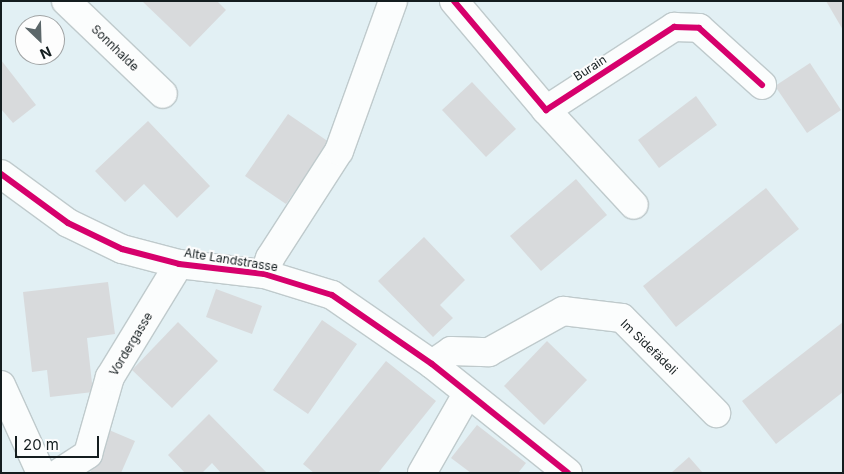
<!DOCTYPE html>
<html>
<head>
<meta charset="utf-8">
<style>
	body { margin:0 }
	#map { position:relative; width:844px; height:474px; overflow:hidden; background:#e2f0f4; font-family:Inter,sans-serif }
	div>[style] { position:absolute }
	.building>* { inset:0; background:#d8dadc }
	.roads { filter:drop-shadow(1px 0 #bfcacc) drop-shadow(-1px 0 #bfcacc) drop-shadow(0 1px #bfcacc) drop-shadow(0 -1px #bfcacc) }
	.minor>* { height:28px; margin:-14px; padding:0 14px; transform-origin:14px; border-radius:14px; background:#fbfdfd }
	.major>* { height:28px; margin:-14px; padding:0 14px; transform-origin:14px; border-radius:14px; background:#fbfdfd }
	.cycleway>* { height:6px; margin:-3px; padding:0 3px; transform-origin:3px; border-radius:3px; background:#d6006c }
	span { translate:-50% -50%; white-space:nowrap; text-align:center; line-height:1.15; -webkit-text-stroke:4px #fdfdfd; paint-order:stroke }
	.street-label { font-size:12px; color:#141d1f }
	.frame { position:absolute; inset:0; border:2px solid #141d1f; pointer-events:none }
	.north { position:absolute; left:15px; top:15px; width:50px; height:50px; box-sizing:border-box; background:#fdfdfd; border:1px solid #a0a3a4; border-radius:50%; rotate:156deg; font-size:14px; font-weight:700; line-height:20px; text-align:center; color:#141d1f }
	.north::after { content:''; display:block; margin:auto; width:18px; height:22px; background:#5c676a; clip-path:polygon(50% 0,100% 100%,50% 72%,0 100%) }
	.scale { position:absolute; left:15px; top:436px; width:84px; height:22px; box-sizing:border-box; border:2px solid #141d1f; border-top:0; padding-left:6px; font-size:15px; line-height:18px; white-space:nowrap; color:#141d1f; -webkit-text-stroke:4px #fdfdfd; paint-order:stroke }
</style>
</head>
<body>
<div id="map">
	<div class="building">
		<i style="clip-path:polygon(142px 1px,217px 1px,226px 10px,190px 47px)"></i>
		<i style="clip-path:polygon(826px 1px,843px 1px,843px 30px)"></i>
		<i style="clip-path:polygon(1px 60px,36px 105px,13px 123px,1px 109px)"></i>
		<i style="clip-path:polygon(810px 63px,841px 110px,807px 133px,775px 86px)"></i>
		<i style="clip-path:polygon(472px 82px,516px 129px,486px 157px,442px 110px)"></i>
		<i style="clip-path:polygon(696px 96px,717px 125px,659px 168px,638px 140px)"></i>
		<i style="clip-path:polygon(288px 114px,329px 142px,286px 204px,245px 176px)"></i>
		<i style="clip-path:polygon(148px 121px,210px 186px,177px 218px,144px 184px,125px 202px,95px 171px)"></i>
		<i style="clip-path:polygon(576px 179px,607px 215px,541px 271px,510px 236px)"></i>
		<i style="clip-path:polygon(766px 188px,799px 229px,676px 327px,643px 286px)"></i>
		<i style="clip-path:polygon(424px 237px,465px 280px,440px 305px,453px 318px,433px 337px,378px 281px)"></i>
		<i style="clip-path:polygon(108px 282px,115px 334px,87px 338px,93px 392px,50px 397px,47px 370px,32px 372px,23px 292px)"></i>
		<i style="clip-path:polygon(216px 289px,262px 306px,252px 334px,206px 317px)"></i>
		<i style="clip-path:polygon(322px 320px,357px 344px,308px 414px,273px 390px)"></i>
		<i style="clip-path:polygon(178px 322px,218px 361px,172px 408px,132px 370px)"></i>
		<i style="clip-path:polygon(843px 322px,843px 392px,776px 444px,742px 401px)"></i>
		<i style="clip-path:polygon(547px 341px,587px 380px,544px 425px,504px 386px)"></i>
		<i style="clip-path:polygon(386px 361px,436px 401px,378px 473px,314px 473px,303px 464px)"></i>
		<i style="clip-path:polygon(209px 414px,267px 473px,221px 473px,212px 463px,202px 473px,185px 473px,168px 455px)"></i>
		<i style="clip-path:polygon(477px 425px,526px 463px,518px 473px,471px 473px,451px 458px)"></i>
		<i style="clip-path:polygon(109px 430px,135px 441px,121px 473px,90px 473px)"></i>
		<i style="clip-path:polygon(689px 457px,703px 473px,671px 473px)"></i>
	</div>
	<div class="roads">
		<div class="minor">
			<i style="left:66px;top:1px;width:134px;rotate:43.8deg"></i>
			<i style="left:454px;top:1px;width:143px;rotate:49.8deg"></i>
			<i style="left:546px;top:110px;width:153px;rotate:-33deg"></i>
			<i style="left:674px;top:27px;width:25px;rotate:2deg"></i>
			<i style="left:699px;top:28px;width:85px;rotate:42.1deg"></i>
			<i style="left:546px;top:110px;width:129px;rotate:47.2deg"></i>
			<i style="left:1px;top:174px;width:83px;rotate:36.2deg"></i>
			<i style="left:68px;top:223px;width:60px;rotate:25.7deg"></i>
			<i style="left:122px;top:249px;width:59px;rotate:14.7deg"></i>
			<i style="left:179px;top:264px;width:86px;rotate:6.7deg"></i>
			<i style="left:264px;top:274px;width:71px;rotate:17.2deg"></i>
			<i style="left:332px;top:295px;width:121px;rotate:34.6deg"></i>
			<i style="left:432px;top:364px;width:174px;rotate:38.7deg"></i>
			<i style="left:264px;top:274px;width:17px;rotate:-69deg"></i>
			<i style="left:270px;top:258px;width:127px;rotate:-57.2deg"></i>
			<i style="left:339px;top:151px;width:159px;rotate:-70.2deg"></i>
			<i style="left:432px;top:364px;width:23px;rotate:-34deg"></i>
			<i style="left:451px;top:351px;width:38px;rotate:2deg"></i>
			<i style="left:489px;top:352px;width:85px;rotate:-29deg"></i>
			<i style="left:563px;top:311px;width:59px;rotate:6.8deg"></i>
			<i style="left:622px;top:318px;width:134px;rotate:45.3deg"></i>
			<i style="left:59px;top:473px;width:35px;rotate:-33deg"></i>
			<i style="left:88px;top:454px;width:80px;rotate:-74.1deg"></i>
			<i style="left:110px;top:377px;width:132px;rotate:-58.6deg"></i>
			<i style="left:422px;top:473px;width:91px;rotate:-60.3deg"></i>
		</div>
		<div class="major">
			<i style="left:1px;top:385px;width:97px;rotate:65.6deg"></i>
		</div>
	</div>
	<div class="cycleway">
		<i style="left:454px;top:1px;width:143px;rotate:49.8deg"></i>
		<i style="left:546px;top:110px;width:153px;rotate:-33deg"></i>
		<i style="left:674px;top:27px;width:25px;rotate:2deg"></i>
		<i style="left:699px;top:28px;width:85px;rotate:42.1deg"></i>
		<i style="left:1px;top:174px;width:83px;rotate:36.2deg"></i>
		<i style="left:68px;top:223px;width:60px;rotate:25.7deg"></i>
		<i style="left:122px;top:249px;width:59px;rotate:14.7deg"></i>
		<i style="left:179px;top:264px;width:86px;rotate:6.7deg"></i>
		<i style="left:264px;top:274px;width:71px;rotate:17.2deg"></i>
		<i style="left:332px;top:295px;width:121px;rotate:34.6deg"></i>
		<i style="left:432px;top:364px;width:174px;rotate:38.7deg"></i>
	</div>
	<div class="street-label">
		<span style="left:115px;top:48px;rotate:44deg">Sonnhalde</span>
		<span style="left:590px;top:68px;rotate:-33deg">Burain</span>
		<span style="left:231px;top:260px;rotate:9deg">Alte Landstrasse</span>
		<span style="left:131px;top:344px;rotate:-59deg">Vordergasse</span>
		<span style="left:649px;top:347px;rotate:44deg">Im Sidefädeli</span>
	</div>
	<div class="frame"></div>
	<div class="north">N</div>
	<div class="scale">20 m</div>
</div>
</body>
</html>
